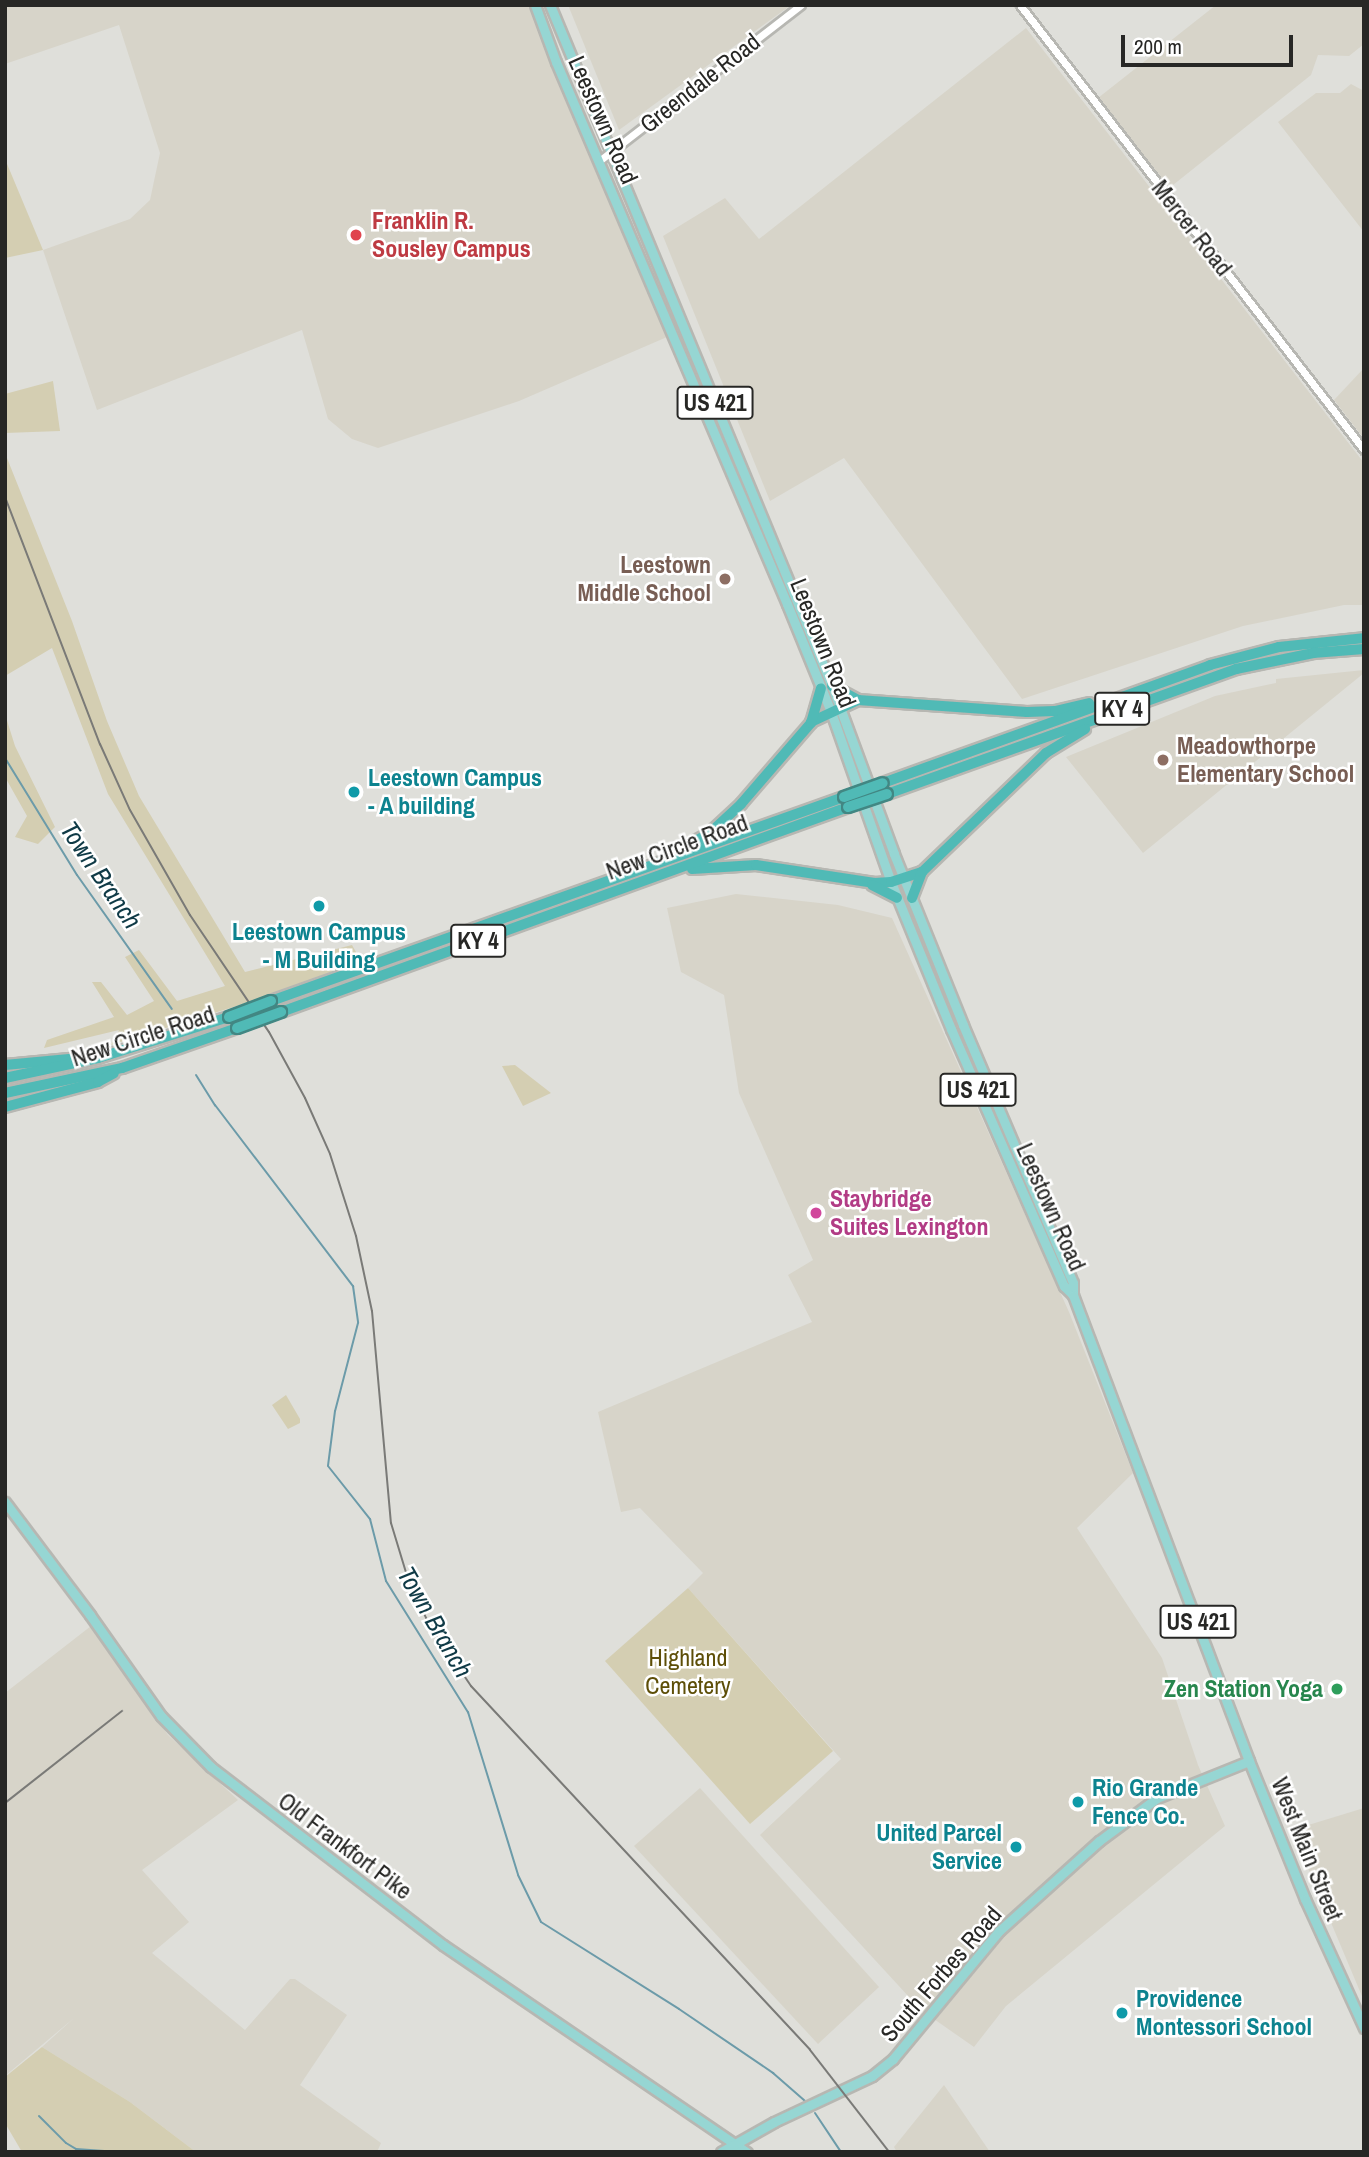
<!DOCTYPE html>
<html>
<head>
<meta charset="utf-8">
<style>
	body { margin:0 }
	#map { position:relative; width:1369px; height:2157px; overflow:hidden; background:#dfdfda; font-family:"Archivo Narrow",sans-serif }
	div>[style] { position:absolute }
	.built>* { inset:0; background:#d7d4c9 }
	.green>* { inset:0; background:#d4ceb2 }
	.stream>* { height:2px; margin:-1px; padding:0 1px; transform-origin:1px; border-radius:1px; background:#6c9ba9 }
	.roads { filter:drop-shadow(2px 0 #b7b7b2) drop-shadow(-2px 0 #b7b7b2) drop-shadow(0 2px #b7b7b2) drop-shadow(0 -2px #b7b7b2) }
	.minor>* { height:7px; margin:-3.5px; padding:0 3.5px; transform-origin:3.5px; border-radius:3.5px; background:#fff }
	.major>* { height:9px; margin:-4.5px; padding:0 4.5px; transform-origin:4.5px; border-radius:4.5px; background:#96d6d3 }
	.highway>* { height:10px; margin:-5px; padding:0 5px; transform-origin:5px; border-radius:5px; background:#50bab6 }
	.rail>* { height:2px; margin:-1px; padding:0 1px; transform-origin:1px; border-radius:1px; background:#7a7a77 }
	.bridges { filter:drop-shadow(2px 0 #428783) drop-shadow(-2px 0 #428783) drop-shadow(0 2px #428783) drop-shadow(0 -2px #428783) }
	.highway-bridge>* { height:10px; margin:-5px; padding:0 5px; transform-origin:5px; border-radius:5px; background:#50bab6 }
	.dots>* { width:19px; height:19px; translate:-50% -50%; box-sizing:border-box; border:4px solid #fff; border-radius:50% }
	span { translate:-50% -50%; white-space:nowrap; text-align:center; line-height:1.15; -webkit-text-stroke:5px #fff; paint-order:stroke }
	.shield-label span { padding:2px 5px; background:#fff; border:2px solid; border-radius:5px; -webkit-text-stroke-width:0 }
	.shield-label { font-size:23px; color:#272725; font-weight:700 }
	.street-label { font-size:24px; color:#272725 }
	.health-label { font-size:24px; color:#be3a42; font-weight:700 }
	.left { translate:0 -50%; text-align:left }
	.education-label { font-size:24px; color:#785e54; font-weight:700 }
	.right { translate:-100% -50%; text-align:right }
	.culture-label { font-size:24px; color:#0d838f; font-weight:700 }
	.hotel-label { font-size:24px; color:#b23c85; font-weight:700 }
	.park-label { font-size:24px; color:#5d4e07 }
	.leisure-label { font-size:24px; color:#27864d; font-weight:700 }
	.water-label { font-size:26px; color:#0f3a46; font-style:italic }
	.frame { position:absolute; inset:0; border:7px solid #272725; pointer-events:none }
	.scale { position:absolute; left:1121px; top:35px; width:172px; height:32px; box-sizing:border-box; border:4px solid #272725; border-top:0; padding-left:9px; font-size:21px; line-height:24px; white-space:nowrap; color:#272725; -webkit-text-stroke:5px #fff; paint-order:stroke }
</style>
</head>
<body>
<div id="map">
	<div class="built">
		<i style="clip-path:polygon(5px 5px,531px 5px,667px 337px,519px 401px,378px 448px,352px 439px,328px 419px,302px 330px,97px 410px,43px 250px,130px 219px,150px 200px,160px 153px,119px 25px,5px 64px)"></i>
		<i style="clip-path:polygon(568px 5px,791px 5px,619px 130px)"></i>
		<i style="clip-path:polygon(1216px 5px,1364px 5px,1364px 44px,1349px 56px,1318px 55px,1311px 75px,1173px 185px,1165px 182px,1098px 98px)"></i>
		<i style="clip-path:polygon(1026px 28px,1364px 463px,1364px 605px,1344px 605px,1243px 626px,1022px 699px,844px 458px,770px 501px,663px 236px,725px 198px,759px 239px)"></i>
		<i style="clip-path:polygon(1351px 84px,1364px 91px,1364px 232px,1278px 122px,1316px 93px,1340px 93px)"></i>
		<i style="clip-path:polygon(1364px 368px,1364px 439px,1334px 400px)"></i>
		<i style="clip-path:polygon(1364px 670px,1364px 673px,1143px 853px,1066px 757px,1215px 696px,1276px 683px,1276px 679px)"></i>
		<i style="clip-path:polygon(736px 894px,838px 905px,892px 918px,1069px 1312px,1133px 1473px,1077px 1528px,1162px 1658px,1198px 1765px,1225px 1826px,1006px 2006px,974px 2047px,921px 2010px,760px 1835px,841px 1759px,688px 1588px,703px 1573px,640px 1508px,621px 1512px,598px 1412px,812px 1322px,788px 1275px,813px 1260px,739px 1093px,724px 995px,681px 972px,667px 908px)"></i>
		<i style="clip-path:polygon(91px 1626px,168px 1735px,238px 1800px,142px 1870px,189px 1922px,152px 1953px,245px 2030px,290px 1979px,295px 1979px,347px 2015px,300px 2085px,381px 2143px,377px 2152px,196px 2152px,130px 2102px,42px 2047px,74px 2018px,5px 2076px,5px 1693px)"></i>
		<i style="clip-path:polygon(700px 1788px,879px 1987px,818px 2044px,634px 1846px)"></i>
		<i style="clip-path:polygon(1364px 1808px,1364px 2001px,1292px 1830px)"></i>
		<i style="clip-path:polygon(944px 2085px,990px 2152px,897px 2152px,894px 2147px)"></i>
	</div>
	<div class="green">
		<i style="clip-path:polygon(5px 159px,43px 250px,5px 258px)"></i>
		<i style="clip-path:polygon(53px 381px,60px 431px,5px 433px,5px 394px)"></i>
		<i style="clip-path:polygon(5px 453px,72px 621px,107px 721px,139px 796px,245px 972px,352px 945px,361px 961px,256px 1000px,111px 1045px,119px 1030px,44px 1048px,47px 1040px,114px 1017px,92px 982px,101px 982px,127px 1015px,154px 1001px,125px 957px,139px 950px,177px 1001px,225px 986px,108px 794px,52px 648px,5px 676px)"></i>
		<i style="clip-path:polygon(5px 714px,15px 746px,55px 827px,38px 844px,15px 837px,27px 816px,5px 777px)"></i>
		<i style="clip-path:polygon(515px 1065px,551px 1093px,523px 1106px,502px 1066px)"></i>
		<i style="clip-path:polygon(286px 1395px,300px 1419px,300px 1423px,288px 1429px,272px 1405px)"></i>
		<i style="clip-path:polygon(688px 1588px,833px 1751px,750px 1824px,605px 1661px)"></i>
		<i style="clip-path:polygon(42px 2047px,130px 2102px,196px 2152px,22px 2152px,5px 2123px,5px 2077px)"></i>
	</div>
	<div class="stream">
		<i style="left:5px;top:758px;width:137px;rotate:58.4deg"></i>
		<i style="left:77px;top:875px;width:164px;rotate:54.7deg"></i>
		<i style="left:196px;top:1075px;width:36px;rotate:58deg"></i>
		<i style="left:215px;top:1105px;width:228px;rotate:52.7deg"></i>
		<i style="left:353px;top:1286px;width:37px;rotate:82deg"></i>
		<i style="left:358px;top:1323px;width:91px;rotate:104.6deg"></i>
		<i style="left:335px;top:1411px;width:55px;rotate:97.3deg"></i>
		<i style="left:328px;top:1466px;width:68px;rotate:51.6deg"></i>
		<i style="left:370px;top:1519px;width:64px;rotate:75.5deg"></i>
		<i style="left:386px;top:1581px;width:155px;rotate:58deg"></i>
		<i style="left:468px;top:1712px;width:170px;rotate:72.9deg"></i>
		<i style="left:518px;top:1875px;width:52px;rotate:63.9deg"></i>
		<i style="left:541px;top:1922px;width:163px;rotate:32.2deg"></i>
		<i style="left:679px;top:2009px;width:114px;rotate:34.2deg"></i>
		<i style="left:773px;top:2073px;width:43px;rotate:41.2deg"></i>
		<i style="left:815px;top:2113px;width:47px;rotate:56.3deg"></i>
		<i style="left:39px;top:2116px;width:38px;rotate:45deg"></i>
		<i style="left:66px;top:2143px;width:12px;rotate:31deg"></i>
		<i style="left:76px;top:2149px;width:39px;rotate:4deg"></i>
	</div>
	<div class="roads">
		<div class="minor">
			<i style="left:1020px;top:5px;width:562px;rotate:52.29deg"></i>
			<i style="left:599px;top:161px;width:255px;rotate:-37.7deg"></i>
		</div>
		<div class="major">
			<i style="left:535px;top:5px;width:61px;rotate:69.8deg"></i>
			<i style="left:556px;top:62px;width:589px;rotate:66.92deg"></i>
			<i style="left:787px;top:604px;width:117px;rotate:67.8deg"></i>
			<i style="left:831px;top:712px;width:180px;rotate:70.6deg"></i>
			<i style="left:891px;top:882px;width:159px;rotate:67.8deg"></i>
			<i style="left:951px;top:1029px;width:281px;rotate:66.3deg"></i>
			<i style="left:1064px;top:1286px;width:13px;rotate:45deg"></i>
			<i style="left:550px;top:5px;width:737px;rotate:67.51deg"></i>
			<i style="left:832px;top:686px;width:179px;rotate:69.7deg"></i>
			<i style="left:894px;top:854px;width:184px;rotate:68deg"></i>
			<i style="left:963px;top:1025px;width:280px;rotate:66.9deg"></i>
			<i style="left:1073px;top:1283px;width:12px;rotate:90deg"></i>
			<i style="left:1073px;top:1295px;width:498px;rotate:69.3deg"></i>
			<i style="left:1249px;top:1761px;width:149px;rotate:67.9deg"></i>
			<i style="left:1305px;top:1899px;width:142px;rotate:65.4deg"></i>
			<i style="left:5px;top:1502px;width:141px;rotate:53deg"></i>
			<i style="left:90px;top:1615px;width:123px;rotate:54.9deg"></i>
			<i style="left:161px;top:1716px;width:71px;rotate:45.6deg"></i>
			<i style="left:211px;top:1767px;width:292px;rotate:37.5deg"></i>
			<i style="left:443px;top:1945px;width:368px;rotate:34.3deg"></i>
			<i style="left:721px;top:2152px;width:61px;rotate:-29.5deg"></i>
			<i style="left:774px;top:2122px;width:108px;rotate:-25.1deg"></i>
			<i style="left:872px;top:2076px;width:27px;rotate:-39deg"></i>
			<i style="left:893px;top:2059px;width:166px;rotate:-50.4deg"></i>
			<i style="left:999px;top:1931px;width:135px;rotate:-42deg"></i>
			<i style="left:1099px;top:1841px;width:72px;rotate:-36.6deg"></i>
			<i style="left:1157px;top:1798px;width:99px;rotate:-21.9deg"></i>
		</div>
		<div class="highway">
			<i style="left:832px;top:686px;width:30px;rotate:28deg"></i>
			<i style="left:858px;top:700px;width:169px;rotate:4.1deg"></i>
			<i style="left:1027px;top:712px;width:28px;rotate:-2deg"></i>
			<i style="left:1055px;top:711px;width:35px;rotate:-13deg"></i>
			<i style="left:811px;top:722px;width:52px;rotate:-25.1deg"></i>
			<i style="left:883px;top:783px;width:348px;rotate:-19.8deg"></i>
			<i style="left:1210px;top:665px;width:71px;rotate:-14.6deg"></i>
			<i style="left:1279px;top:647px;width:85px;rotate:-6deg"></i>
			<i style="left:887px;top:794px;width:371px;rotate:-19.7deg"></i>
			<i style="left:1236px;top:669px;width:79px;rotate:-11.7deg"></i>
			<i style="left:1313px;top:653px;width:51px;rotate:-4.5deg"></i>
			<i style="left:679px;top:850px;width:37px;rotate:-29deg"></i>
			<i style="left:711px;top:832px;width:41px;rotate:-43deg"></i>
			<i style="left:741px;top:804px;width:107px;rotate:-49.2deg"></i>
			<i style="left:811px;top:723px;width:36px;rotate:-74deg"></i>
			<i style="left:692px;top:869px;width:64px;rotate:-3.6deg"></i>
			<i style="left:756px;top:865px;width:120px;rotate:8.6deg"></i>
			<i style="left:875px;top:883px;width:16px;rotate:-4deg"></i>
			<i style="left:891px;top:882px;width:33px;rotate:-18deg"></i>
			<i style="left:872px;top:885px;width:28px;rotate:27deg"></i>
			<i style="left:912px;top:898px;width:28px;rotate:-69deg"></i>
			<i style="left:922px;top:872px;width:172px;rotate:-43.8deg"></i>
			<i style="left:1046px;top:753px;width:46px;rotate:-31.6deg"></i>
			<i style="left:271px;top:1001px;width:608px;rotate:-19.6deg"></i>
			<i style="left:281px;top:1012px;width:603px;rotate:-19.88deg"></i>
			<i style="left:5px;top:1065px;width:75px;rotate:-5.3deg"></i>
			<i style="left:5px;top:1078px;width:95px;rotate:-12.1deg"></i>
			<i style="left:98px;top:1058px;width:137px;rotate:-17.4deg"></i>
			<i style="left:5px;top:1093px;width:120px;rotate:-12.1deg"></i>
			<i style="left:122px;top:1068px;width:122px;rotate:-19.2deg"></i>
			<i style="left:5px;top:1107px;width:96px;rotate:-15deg"></i>
			<i style="left:98px;top:1082px;width:18px;rotate:-29deg"></i>
		</div>
	</div>
	<div class="rail">
		<i style="left:5px;top:497px;width:265px;rotate:69deg"></i>
		<i style="left:100px;top:744px;width:72px;rotate:65.6deg"></i>
		<i style="left:130px;top:810px;width:121px;rotate:60.3deg"></i>
		<i style="left:190px;top:915px;width:141px;rotate:56deg"></i>
		<i style="left:269px;top:1032px;width:75px;rotate:61.4deg"></i>
		<i style="left:305px;top:1098px;width:61px;rotate:65.9deg"></i>
		<i style="left:330px;top:1154px;width:86px;rotate:72.4deg"></i>
		<i style="left:356px;top:1236px;width:77px;rotate:78deg"></i>
		<i style="left:372px;top:1311px;width:213px;rotate:84.9deg"></i>
		<i style="left:391px;top:1523px;width:59px;rotate:73.1deg"></i>
		<i style="left:408px;top:1579px;width:47px;rotate:65.1deg"></i>
		<i style="left:428px;top:1622px;width:77px;rotate:56.1deg"></i>
		<i style="left:471px;top:1686px;width:497px;rotate:47deg"></i>
		<i style="left:810px;top:2050px;width:129px;rotate:52.2deg"></i>
		<i style="left:5px;top:1803px;width:149px;rotate:-38.2deg"></i>
		<i style="left:5px;top:2150px;width:2px;rotate:63deg"></i>
	</div>
	<div class="bridges">
		<div class="highway-bridge">
			<i style="left:844px;top:797px;width:41px;rotate:-19.7deg"></i>
			<i style="left:848px;top:807px;width:41px;rotate:-18.4deg"></i>
			<i style="left:229px;top:1017px;width:45px;rotate:-20.9deg"></i>
			<i style="left:237px;top:1028px;width:47px;rotate:-20deg"></i>
		</div>
	</div>
	<div class="dots">
		<i style="left:356px;top:235px;background:#e0444e"></i>
		<i style="left:725px;top:579px;background:#8d6e63"></i>
		<i style="left:1163px;top:760px;background:#8d6e63"></i>
		<i style="left:354px;top:792px;background:#0f9aa8"></i>
		<i style="left:319px;top:906px;background:#0f9aa8"></i>
		<i style="left:816px;top:1213px;background:#d1479c"></i>
		<i style="left:1337px;top:1689px;background:#2e9e5b"></i>
		<i style="left:1078px;top:1802px;background:#0f9aa8"></i>
		<i style="left:1016px;top:1847px;background:#0f9aa8"></i>
		<i style="left:1122px;top:2013px;background:#0f9aa8"></i>
	</div>
	<div class="shield-label">
		<span style="left:715px;top:403px">US 421</span>
		<span style="left:1122px;top:709px">KY 4</span>
		<span style="left:478px;top:941px">KY 4</span>
		<span style="left:978px;top:1090px">US 421</span>
		<span style="left:1198px;top:1622px">US 421</span>
	</div>
	<div class="street-label">
		<span style="left:700px;top:83px;rotate:-38deg">Greendale Road</span>
		<span style="left:603px;top:120px;rotate:66deg">Leestown Road</span>
		<span style="left:1192px;top:228px;rotate:52deg">Mercer Road</span>
		<span style="left:823px;top:643px;rotate:68deg">Leestown Road</span>
		<span style="left:677px;top:847px;rotate:-20deg">New Circle Road</span>
		<span style="left:143px;top:1036px;rotate:-18deg">New Circle Road</span>
		<span style="left:1051px;top:1207px;rotate:66deg">Leestown Road</span>
		<span style="left:345px;top:1846px;rotate:37deg">Old Frankfort Pike</span>
		<span style="left:1307px;top:1849px;rotate:68deg">West Main Street</span>
		<span style="left:941px;top:1974px;rotate:-49deg">South Forbes Road</span>
	</div>
	<div class="health-label">
		<span class="left" style="left:372px;top:235px">Franklin R.<br>Sousley Campus</span>
	</div>
	<div class="education-label">
		<span class="right" style="left:711px;top:579px">Leestown<br>Middle School</span>
		<span class="left" style="left:1177px;top:760px">Meadowthorpe<br>Elementary School</span>
	</div>
	<div class="culture-label">
		<span class="left" style="left:368px;top:792px">Leestown Campus<br>- A building</span>
		<span style="left:319px;top:946px">Leestown Campus<br>- M Building</span>
		<span class="left" style="left:1092px;top:1802px">Rio Grande<br>Fence Co.</span>
		<span class="right" style="left:1002px;top:1847px">United Parcel<br>Service</span>
		<span class="left" style="left:1136px;top:2013px">Providence<br>Montessori School</span>
	</div>
	<div class="hotel-label">
		<span class="left" style="left:830px;top:1213px">Staybridge<br>Suites Lexington</span>
	</div>
	<div class="park-label">
		<span style="left:688px;top:1672px">Highland<br>Cemetery</span>
	</div>
	<div class="leisure-label">
		<span class="right" style="left:1323px;top:1689px">Zen Station Yoga</span>
	</div>
	<div class="water-label">
		<span style="left:101px;top:875px;rotate:56deg">Town Branch</span>
		<span style="left:435px;top:1622px;rotate:60deg">Town Branch</span>
	</div>
	<div class="frame"></div>
	<div class="scale">200 m</div>
</div>
</body>
</html>
